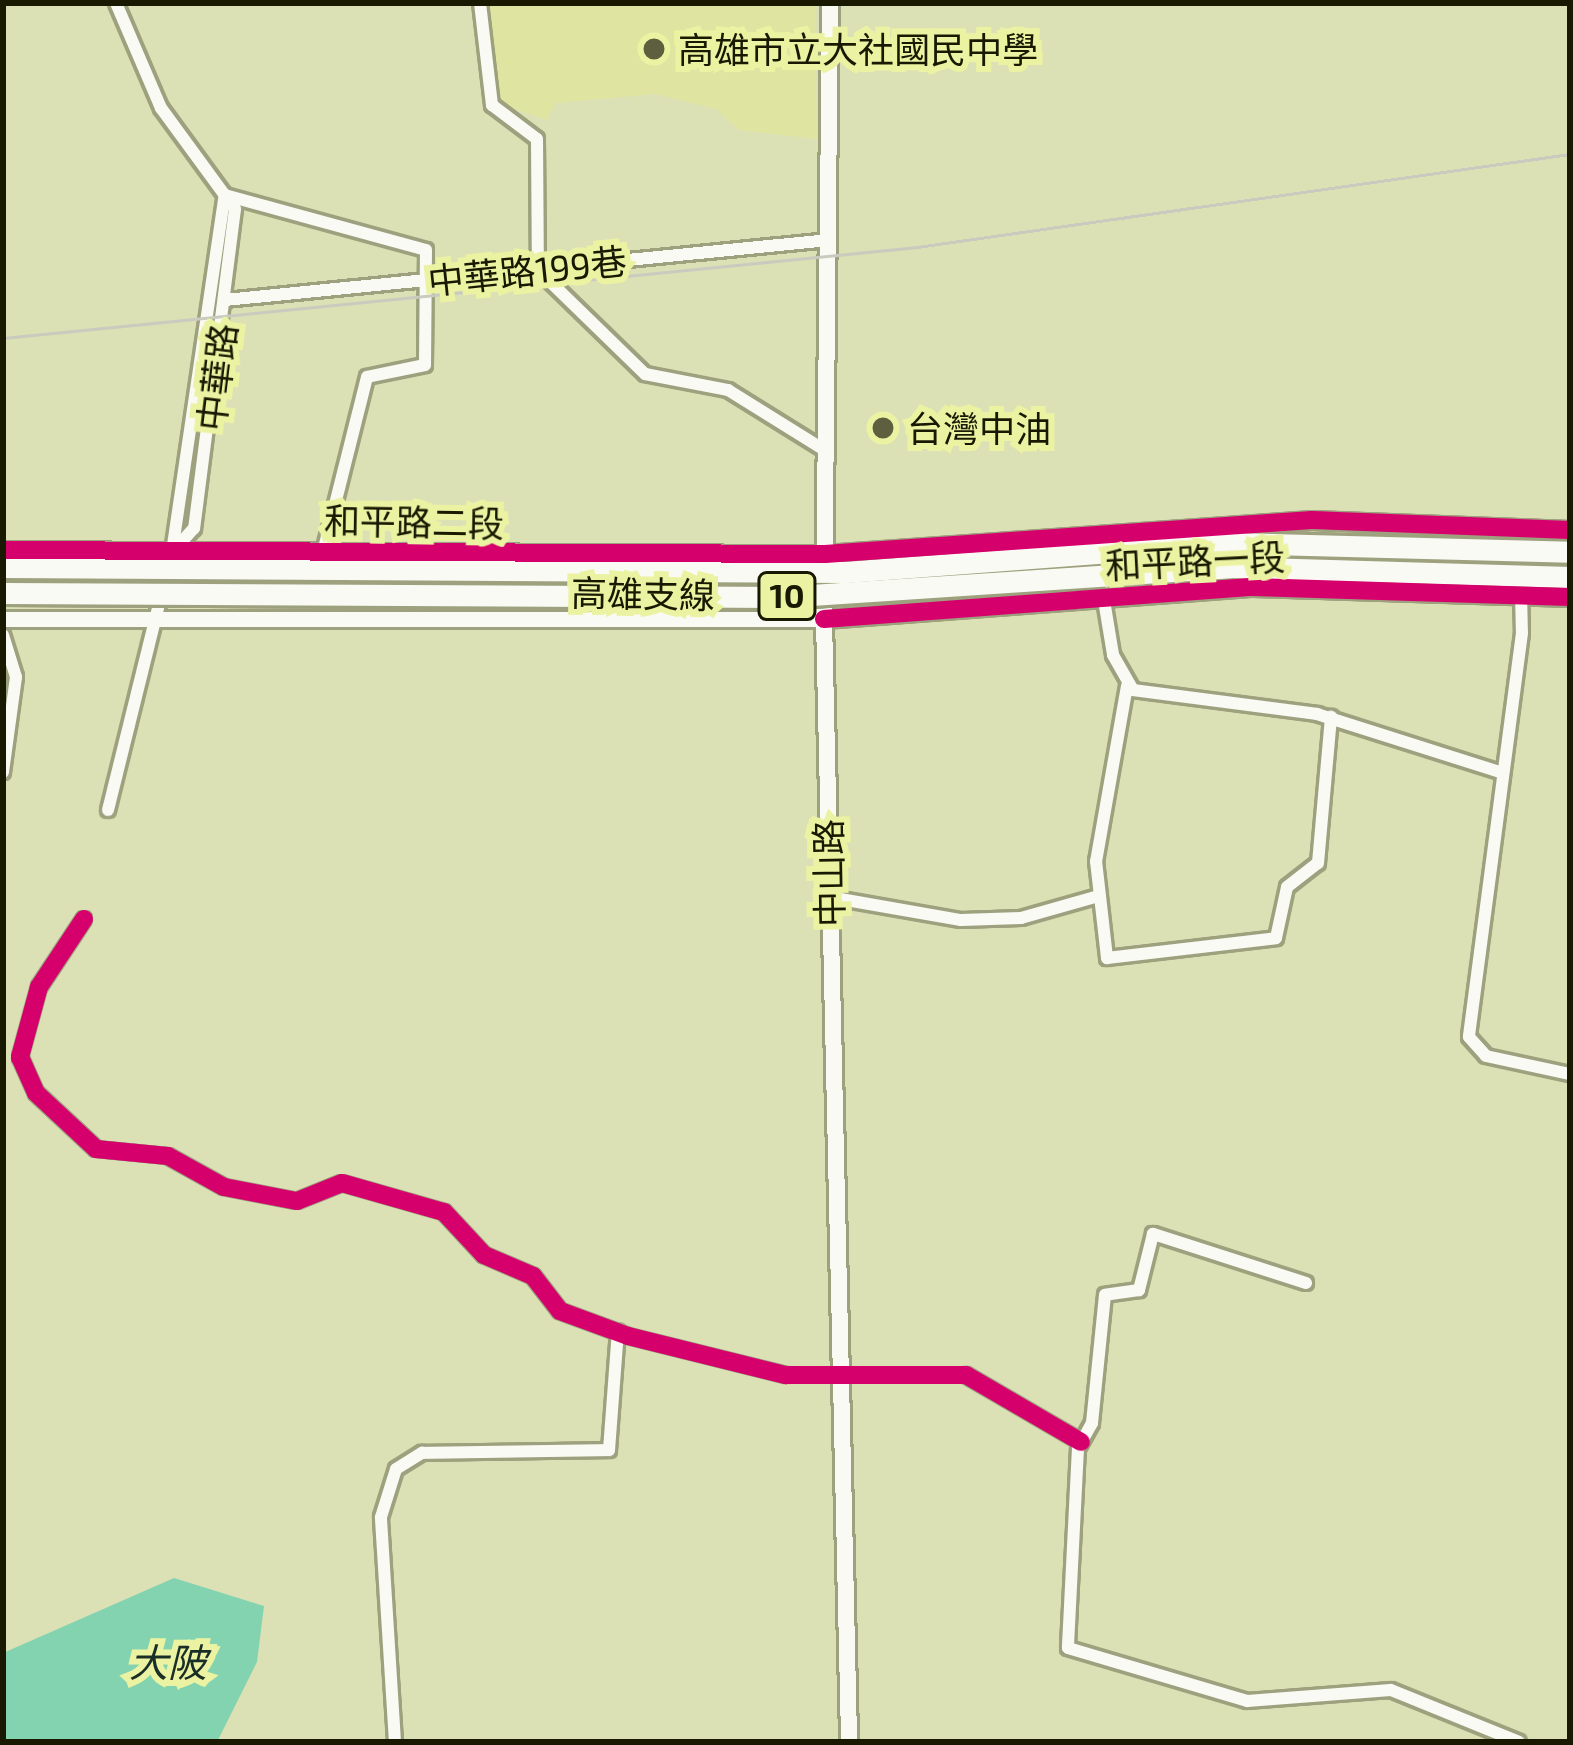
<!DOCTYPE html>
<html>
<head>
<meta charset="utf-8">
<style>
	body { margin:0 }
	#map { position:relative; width:1573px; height:1745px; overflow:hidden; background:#dce1b5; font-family:"Exo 2","Noto Sans TC",sans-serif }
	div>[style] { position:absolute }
	.built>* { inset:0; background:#dfe5a1 }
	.water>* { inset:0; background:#83d3b0 }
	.roads { filter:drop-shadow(3px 0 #9ea17e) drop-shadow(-3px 0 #9ea17e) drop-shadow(0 3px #9ea17e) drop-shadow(0 -3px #9ea17e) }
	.minor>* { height:12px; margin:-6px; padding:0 6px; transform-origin:6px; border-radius:6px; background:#fafaf4 }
	.tertiary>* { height:15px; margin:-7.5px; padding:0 7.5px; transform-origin:7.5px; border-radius:7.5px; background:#fafaf4 }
	.secondary>* { height:16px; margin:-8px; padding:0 8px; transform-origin:8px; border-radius:8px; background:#fafaf4 }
	.rail>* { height:3px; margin:-1.5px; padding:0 1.5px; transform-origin:1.5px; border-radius:1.5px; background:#c9cbbe }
	.bridges { filter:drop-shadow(3px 0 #9ea17e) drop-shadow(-3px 0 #9ea17e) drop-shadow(0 3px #9ea17e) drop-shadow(0 -3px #9ea17e) }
	.motorway-bridge>* { height:21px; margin:-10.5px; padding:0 10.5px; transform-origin:10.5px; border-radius:10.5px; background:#fafaf4 }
	.cycleway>* { height:18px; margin:-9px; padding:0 9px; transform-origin:9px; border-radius:9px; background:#d6006c }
	.dots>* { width:33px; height:33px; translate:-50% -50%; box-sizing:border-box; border:6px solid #ebf3a3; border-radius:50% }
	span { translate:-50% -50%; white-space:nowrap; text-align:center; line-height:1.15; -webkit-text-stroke:12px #ebf3a3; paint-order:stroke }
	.shield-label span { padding:3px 9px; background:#ebf3a3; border:3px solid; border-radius:9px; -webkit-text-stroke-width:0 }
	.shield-label { font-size:33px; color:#181900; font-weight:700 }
	.poi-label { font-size:36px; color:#181900 }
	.left { translate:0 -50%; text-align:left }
	.street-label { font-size:36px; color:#181900 }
	.water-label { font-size:39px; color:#1a2e28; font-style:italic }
	.frame { position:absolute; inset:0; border:6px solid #181900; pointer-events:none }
</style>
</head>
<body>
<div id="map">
	<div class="built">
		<i style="clip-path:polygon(487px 3px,815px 3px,817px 139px,739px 130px,716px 109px,655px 94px,556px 103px,547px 120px,499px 104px)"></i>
	</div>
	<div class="water">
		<i style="clip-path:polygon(174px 1578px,264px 1606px,257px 1662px,217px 1742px,3px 1742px,3px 1653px)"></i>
	</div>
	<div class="roads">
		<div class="minor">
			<i style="left:116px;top:3px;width:114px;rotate:66.8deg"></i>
			<i style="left:161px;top:108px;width:125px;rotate:53.8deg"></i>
			<i style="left:235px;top:209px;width:322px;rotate:97.3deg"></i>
			<i style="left:194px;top:528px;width:30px;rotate:132deg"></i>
			<i style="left:480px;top:3px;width:103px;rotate:83.3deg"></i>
			<i style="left:492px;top:105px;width:56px;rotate:37.1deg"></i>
			<i style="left:537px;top:139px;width:131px;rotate:89.6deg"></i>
			<i style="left:538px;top:270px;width:149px;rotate:44.2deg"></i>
			<i style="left:645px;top:374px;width:85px;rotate:10.9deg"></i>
			<i style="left:728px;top:390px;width:115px;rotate:31.9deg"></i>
			<i style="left:225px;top:195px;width:208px;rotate:15.3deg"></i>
			<i style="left:426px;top:250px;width:115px;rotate:90.5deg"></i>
			<i style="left:425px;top:365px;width:59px;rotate:168.3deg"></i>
			<i style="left:367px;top:377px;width:180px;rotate:104.1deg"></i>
			<i style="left:225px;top:300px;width:607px;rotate:-5.67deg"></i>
			<i style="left:1520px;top:548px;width:85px;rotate:88.7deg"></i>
			<i style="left:1522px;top:633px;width:407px;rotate:97.5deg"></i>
			<i style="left:1469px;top:1037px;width:25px;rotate:48deg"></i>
			<i style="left:1486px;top:1056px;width:86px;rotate:12.1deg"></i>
			<i style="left:1099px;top:570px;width:86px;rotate:80.6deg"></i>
			<i style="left:1113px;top:655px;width:40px;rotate:60.3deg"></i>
			<i style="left:1133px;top:690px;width:186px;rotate:7.4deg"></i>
			<i style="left:1317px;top:714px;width:192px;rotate:17.6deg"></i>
			<i style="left:3px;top:635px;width:44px;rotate:72.8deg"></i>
			<i style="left:16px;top:677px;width:96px;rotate:97.8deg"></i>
			<i style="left:1127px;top:686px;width:178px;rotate:100deg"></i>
			<i style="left:1096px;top:861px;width:98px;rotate:83.5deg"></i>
			<i style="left:1107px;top:958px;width:170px;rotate:-6.7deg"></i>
			<i style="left:1276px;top:938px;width:52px;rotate:-77.8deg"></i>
			<i style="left:1287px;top:887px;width:39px;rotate:-38deg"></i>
			<i style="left:1318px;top:863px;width:147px;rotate:-84.9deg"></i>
			<i style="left:108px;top:810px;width:266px;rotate:-76.1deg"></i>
			<i style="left:172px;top:552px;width:361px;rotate:-81.6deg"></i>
			<i style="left:829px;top:897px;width:134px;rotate:9.9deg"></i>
			<i style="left:961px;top:920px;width:60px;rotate:-1.9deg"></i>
			<i style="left:1021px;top:918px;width:77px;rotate:-15.8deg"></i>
			<i style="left:84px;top:919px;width:82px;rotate:123.5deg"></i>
			<i style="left:39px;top:987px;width:73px;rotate:105.2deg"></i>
			<i style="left:20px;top:1057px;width:39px;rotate:66deg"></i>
			<i style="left:36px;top:1093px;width:82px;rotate:43deg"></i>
			<i style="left:96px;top:1149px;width:72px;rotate:5.6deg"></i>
			<i style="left:168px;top:1156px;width:64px;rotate:29deg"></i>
			<i style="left:224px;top:1187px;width:74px;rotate:10.9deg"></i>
			<i style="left:297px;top:1201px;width:48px;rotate:-21.8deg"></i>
			<i style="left:342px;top:1183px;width:106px;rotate:15.9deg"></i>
			<i style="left:444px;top:1212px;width:59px;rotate:47.1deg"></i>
			<i style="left:484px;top:1255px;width:53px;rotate:23.2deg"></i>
			<i style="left:533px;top:1276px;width:44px;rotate:52.4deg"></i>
			<i style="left:560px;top:1311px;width:72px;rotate:20.2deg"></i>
			<i style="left:628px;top:1336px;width:163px;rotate:13.9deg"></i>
			<i style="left:786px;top:1375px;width:180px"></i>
			<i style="left:966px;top:1375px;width:133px;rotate:30.2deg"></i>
			<i style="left:1306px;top:1283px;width:161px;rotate:-162.2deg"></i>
			<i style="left:1153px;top:1234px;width:58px;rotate:104deg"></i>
			<i style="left:1139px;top:1290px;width:34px;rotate:172deg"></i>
			<i style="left:1105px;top:1295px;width:129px;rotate:95.8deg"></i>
			<i style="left:1092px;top:1423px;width:29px;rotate:119deg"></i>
			<i style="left:1078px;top:1448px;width:200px;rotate:92.9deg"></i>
			<i style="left:1068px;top:1648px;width:187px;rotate:16.5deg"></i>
			<i style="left:1247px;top:1701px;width:144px;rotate:-4.4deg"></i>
			<i style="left:1391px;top:1690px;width:138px;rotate:22.1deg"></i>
			<i style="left:395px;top:1742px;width:225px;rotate:-93.6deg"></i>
			<i style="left:381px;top:1517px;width:50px;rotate:-72.6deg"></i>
			<i style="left:396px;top:1469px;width:31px;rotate:-32deg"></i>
			<i style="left:422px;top:1453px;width:187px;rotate:-0.9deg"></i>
			<i style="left:609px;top:1450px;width:119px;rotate:-85.7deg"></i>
		</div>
		<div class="tertiary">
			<i style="left:3px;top:550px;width:822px;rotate:0.28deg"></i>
			<i style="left:825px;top:554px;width:488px;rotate:-4deg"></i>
			<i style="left:1312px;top:520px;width:258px;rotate:2.2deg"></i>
			<i style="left:756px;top:587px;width:71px;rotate:-2.4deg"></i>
			<i style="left:3px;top:619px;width:821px"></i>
			<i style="left:824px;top:619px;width:430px;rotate:-4.3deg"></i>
			<i style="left:1253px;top:587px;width:317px;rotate:1.8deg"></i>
		</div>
		<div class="secondary">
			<i style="left:830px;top:3px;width:616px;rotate:90.56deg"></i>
			<i style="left:824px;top:619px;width:1123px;rotate:88.72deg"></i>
		</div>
	</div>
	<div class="rail">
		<i style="left:3px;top:338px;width:919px;rotate:-5.69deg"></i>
		<i style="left:917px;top:247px;width:660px;rotate:-8.11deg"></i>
	</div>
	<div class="bridges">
		<div class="motorway-bridge">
			<i style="left:3px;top:567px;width:842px;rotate:0.34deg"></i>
			<i style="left:845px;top:572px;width:389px;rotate:-4.3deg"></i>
			<i style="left:1233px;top:543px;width:337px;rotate:1.5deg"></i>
			<i style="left:3px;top:593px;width:778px;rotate:0.29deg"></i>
			<i style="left:781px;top:597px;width:450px;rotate:-3.8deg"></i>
			<i style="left:1230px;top:567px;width:340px;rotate:1.7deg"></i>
		</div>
	</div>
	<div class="cycleway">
		<i style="left:3px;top:550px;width:822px;rotate:0.28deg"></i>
		<i style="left:825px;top:554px;width:488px;rotate:-4deg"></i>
		<i style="left:1312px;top:520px;width:258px;rotate:2.2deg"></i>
		<i style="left:824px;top:619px;width:430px;rotate:-4.3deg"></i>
		<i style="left:1253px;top:587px;width:317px;rotate:1.8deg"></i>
		<i style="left:84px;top:919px;width:82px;rotate:123.5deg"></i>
		<i style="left:39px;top:987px;width:73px;rotate:105.2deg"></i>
		<i style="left:20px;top:1057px;width:39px;rotate:66deg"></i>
		<i style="left:36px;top:1093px;width:82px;rotate:43deg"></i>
		<i style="left:96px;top:1149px;width:72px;rotate:5.6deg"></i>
		<i style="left:168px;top:1156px;width:64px;rotate:29deg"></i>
		<i style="left:224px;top:1187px;width:74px;rotate:10.9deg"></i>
		<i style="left:297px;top:1201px;width:48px;rotate:-21.8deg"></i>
		<i style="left:342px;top:1183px;width:106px;rotate:15.9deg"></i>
		<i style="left:444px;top:1212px;width:59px;rotate:47.1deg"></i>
		<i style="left:484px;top:1255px;width:53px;rotate:23.2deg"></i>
		<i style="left:533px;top:1276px;width:44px;rotate:52.4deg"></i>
		<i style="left:560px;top:1311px;width:72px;rotate:20.2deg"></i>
		<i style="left:628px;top:1336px;width:163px;rotate:13.9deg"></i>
		<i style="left:786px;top:1375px;width:180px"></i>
		<i style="left:966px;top:1375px;width:133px;rotate:30.2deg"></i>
	</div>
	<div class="dots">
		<i style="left:654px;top:49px;background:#5d5f3f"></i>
		<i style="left:883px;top:428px;background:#5d5f3f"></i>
	</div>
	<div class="shield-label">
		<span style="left:787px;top:596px">10</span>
	</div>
	<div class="poi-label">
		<span class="left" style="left:678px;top:49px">高雄市立大社國民中學</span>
		<span class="left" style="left:907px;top:428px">台灣中油</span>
	</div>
	<div class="street-label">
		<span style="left:527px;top:270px;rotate:-6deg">中華路199巷</span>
		<span style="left:216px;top:377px;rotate:-83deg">中華路</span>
		<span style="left:414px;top:521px;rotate:1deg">和平路二段</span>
		<span style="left:1195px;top:560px;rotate:-3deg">和平路一段</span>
		<span style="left:643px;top:593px;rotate:1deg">高雄支線</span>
		<span style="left:828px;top:873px;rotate:-91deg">中山路</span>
	</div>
	<div class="water-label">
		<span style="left:168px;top:1662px">大陂</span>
	</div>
	<div class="frame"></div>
</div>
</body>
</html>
